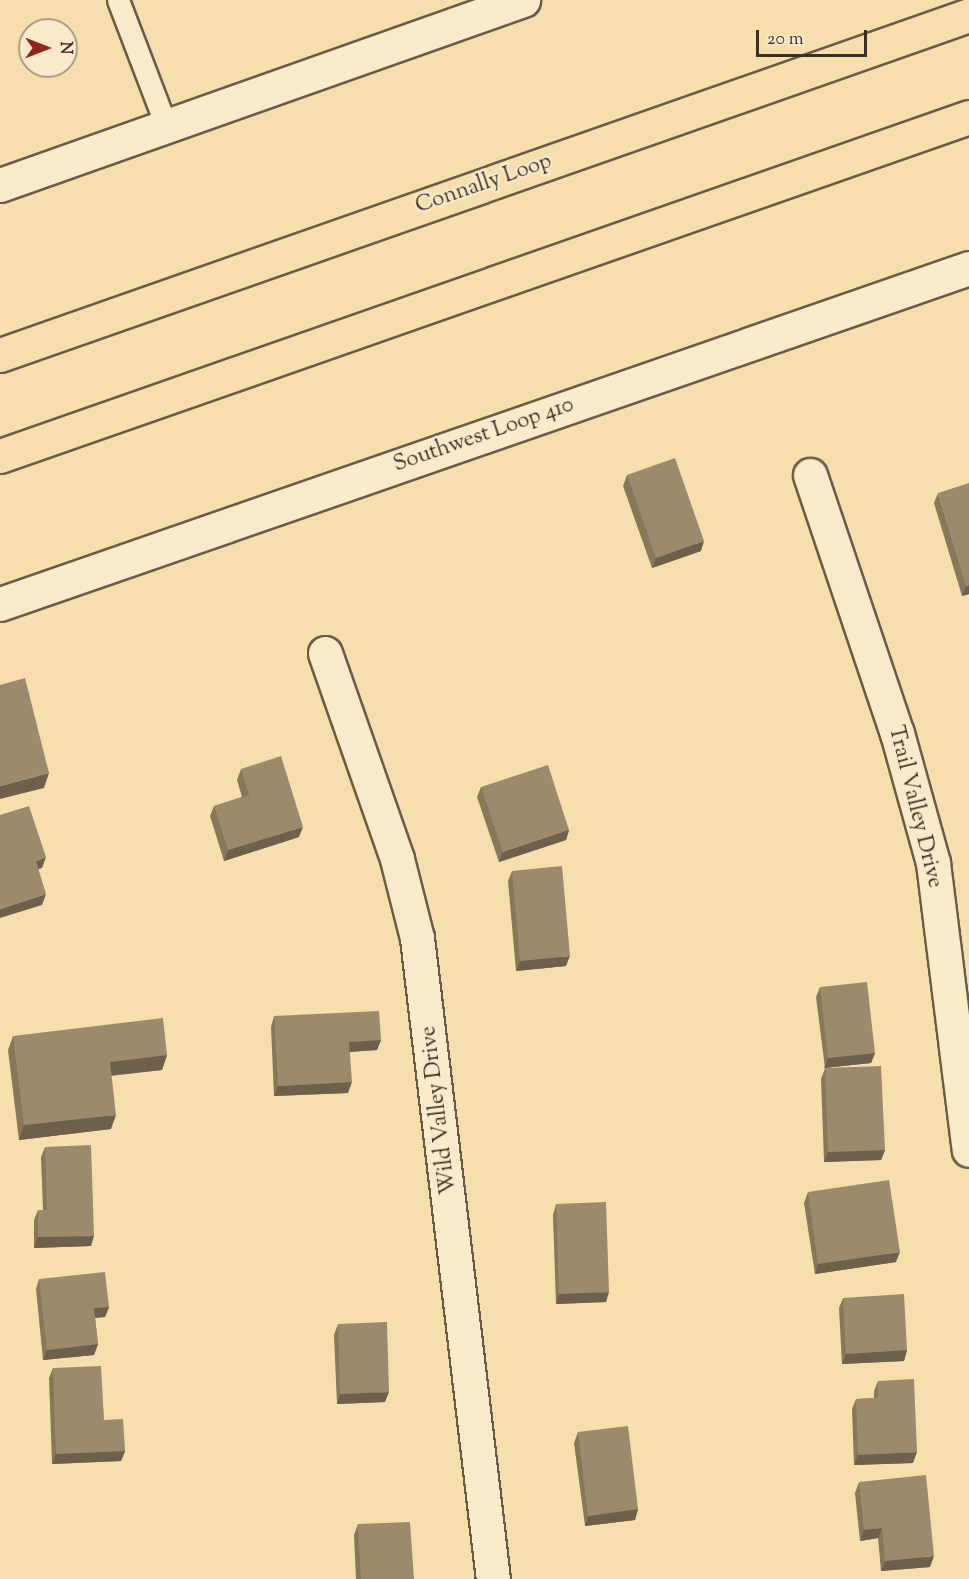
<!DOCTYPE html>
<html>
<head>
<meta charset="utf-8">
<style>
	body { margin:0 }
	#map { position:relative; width:969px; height:1579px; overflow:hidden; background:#f6dfad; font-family:"Sorts Mill Goudy",serif }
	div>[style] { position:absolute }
	.roads { filter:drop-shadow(2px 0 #6a5a48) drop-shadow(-2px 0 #6a5a48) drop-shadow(0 2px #6a5a48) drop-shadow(0 -2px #6a5a48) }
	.lane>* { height:21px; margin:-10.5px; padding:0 10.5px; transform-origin:10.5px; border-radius:10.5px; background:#f9eaca }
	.street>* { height:33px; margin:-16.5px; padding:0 16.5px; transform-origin:16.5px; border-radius:16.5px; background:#f9eaca }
	.secondary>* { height:33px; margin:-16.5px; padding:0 16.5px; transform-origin:16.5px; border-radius:16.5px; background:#f9eaca }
	.highway>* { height:33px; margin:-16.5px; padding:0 16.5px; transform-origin:16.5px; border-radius:16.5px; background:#f6dfad }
	.wall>* { inset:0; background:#87775d }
	.shaded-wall>* { inset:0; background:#6e614c }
	.building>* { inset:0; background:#9d8a6c }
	span { translate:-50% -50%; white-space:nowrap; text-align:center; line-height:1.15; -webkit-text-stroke:4.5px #f9eaca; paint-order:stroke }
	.street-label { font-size:22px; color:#3c2e26 }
	.north { position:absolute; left:18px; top:18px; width:60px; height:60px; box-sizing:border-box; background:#f9eaca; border:2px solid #ad9f88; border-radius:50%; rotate:90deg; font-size:16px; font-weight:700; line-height:24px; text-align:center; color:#3c2e26 }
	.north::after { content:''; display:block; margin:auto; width:21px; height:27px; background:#8f2418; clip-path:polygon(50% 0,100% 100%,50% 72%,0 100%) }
	.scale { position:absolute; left:756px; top:30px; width:111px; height:27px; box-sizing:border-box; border:3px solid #3c2e26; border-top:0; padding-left:8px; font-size:18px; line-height:21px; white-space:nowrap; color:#3c2e26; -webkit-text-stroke:4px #f9eaca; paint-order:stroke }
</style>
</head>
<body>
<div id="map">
	<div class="roads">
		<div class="lane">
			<i style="left:118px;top:0;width:135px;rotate:69.1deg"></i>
		</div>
		<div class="street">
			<i style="left:810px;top:475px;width:272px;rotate:71.4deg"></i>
			<i style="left:897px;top:733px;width:135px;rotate:74.5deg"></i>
			<i style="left:933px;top:863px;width:289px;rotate:82.9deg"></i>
			<i style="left:325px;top:653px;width:218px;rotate:70.7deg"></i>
			<i style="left:397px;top:859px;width:81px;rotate:75.8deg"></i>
			<i style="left:417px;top:938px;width:645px;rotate:83.24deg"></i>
		</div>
		<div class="secondary">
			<i style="left:0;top:185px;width:555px;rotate:-19.48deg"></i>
			<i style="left:0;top:604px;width:1026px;rotate:-19.12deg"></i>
		</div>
		<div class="highway">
			<i style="left:0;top:355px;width:1027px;rotate:-19.33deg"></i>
			<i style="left:0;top:456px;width:1027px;rotate:-19.28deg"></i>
		</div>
	</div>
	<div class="wall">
		<i style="clip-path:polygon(627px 475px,701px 551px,652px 568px,623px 486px)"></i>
		<i style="clip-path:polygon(938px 493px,969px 594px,962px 596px,934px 503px)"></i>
		<i style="clip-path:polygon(241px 769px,299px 837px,224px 861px,210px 816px,214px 806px,242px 797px,237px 780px)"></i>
		<i style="clip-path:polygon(481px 787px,569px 830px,566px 840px,499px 862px,477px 797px)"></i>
		<i style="clip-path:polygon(512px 871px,566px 966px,516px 971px,508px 881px)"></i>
		<i style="clip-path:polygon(820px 987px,875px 1053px,871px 1063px,825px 1068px,885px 1150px,881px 1160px,824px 1162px,821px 1079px,825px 1068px,816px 997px)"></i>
		<i style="clip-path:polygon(274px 1016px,381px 1040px,377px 1050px,350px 1052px,348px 1093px,274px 1096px,271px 1027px)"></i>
		<i style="clip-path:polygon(13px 1036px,167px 1055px,162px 1070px,111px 1076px,111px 1129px,19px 1140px,8px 1050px)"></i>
		<i style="clip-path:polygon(45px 1147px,91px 1246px,34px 1248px,34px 1220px,38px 1210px,43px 1210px,41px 1157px)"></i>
		<i style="clip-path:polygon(808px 1192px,896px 1262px,815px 1274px,804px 1203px)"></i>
		<i style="clip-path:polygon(556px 1204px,606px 1302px,556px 1304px,553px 1215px)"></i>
		<i style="clip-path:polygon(39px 1279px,109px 1307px,105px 1317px,95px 1318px,98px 1344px,94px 1355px,43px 1360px,36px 1289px)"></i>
		<i style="clip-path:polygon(843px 1298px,907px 1350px,904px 1361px,842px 1364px,839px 1308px)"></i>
		<i style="clip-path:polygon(338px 1324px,385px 1402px,337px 1404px,334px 1335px)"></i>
		<i style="clip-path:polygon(53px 1368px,104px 1420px,125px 1451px,121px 1461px,52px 1464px,49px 1378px)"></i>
		<i style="clip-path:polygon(878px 1381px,913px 1463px,854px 1465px,852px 1409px,856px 1399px,874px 1398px,874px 1391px)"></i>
		<i style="clip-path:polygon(578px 1432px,638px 1509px,635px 1520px,585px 1526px,574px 1443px)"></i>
		<i style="clip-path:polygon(859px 1482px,930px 1567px,881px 1571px,878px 1538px,860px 1541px,855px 1493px)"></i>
		<i style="clip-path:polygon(358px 1524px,414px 1579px,356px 1579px,354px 1535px)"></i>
	</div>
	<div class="shaded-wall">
		<i style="clip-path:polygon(704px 541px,701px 551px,652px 568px,656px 558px)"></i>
		<i style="clip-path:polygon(969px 585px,969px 594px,962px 596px,966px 586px)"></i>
		<i style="clip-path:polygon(49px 773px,44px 788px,0 799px,0 786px)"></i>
		<i style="clip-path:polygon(303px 827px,299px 837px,224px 861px,228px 850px)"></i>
		<i style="clip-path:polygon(569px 830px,566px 840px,499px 862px,503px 852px)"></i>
		<i style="clip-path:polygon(46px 857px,42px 868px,32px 871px,36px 861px)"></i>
		<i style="clip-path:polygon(46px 894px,42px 905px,0 918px,0 909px)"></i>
		<i style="clip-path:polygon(570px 956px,566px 966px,516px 971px,520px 961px)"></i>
		<i style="clip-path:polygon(381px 1040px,377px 1050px,345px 1052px,349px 1042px)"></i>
		<i style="clip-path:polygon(875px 1053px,871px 1063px,824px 1068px,828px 1058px)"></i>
		<i style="clip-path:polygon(167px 1055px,162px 1070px,104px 1076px,110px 1062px)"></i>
		<i style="clip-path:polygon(352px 1082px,348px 1093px,274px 1096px,278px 1086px)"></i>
		<i style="clip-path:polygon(116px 1115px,111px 1129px,19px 1140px,24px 1125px)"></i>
		<i style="clip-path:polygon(885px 1150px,881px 1160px,824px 1162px,828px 1152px)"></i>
		<i style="clip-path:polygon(94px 1236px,91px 1246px,34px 1248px,38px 1237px)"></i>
		<i style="clip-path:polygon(900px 1252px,896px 1262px,815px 1274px,818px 1264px)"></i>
		<i style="clip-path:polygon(609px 1292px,606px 1302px,556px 1304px,559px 1294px)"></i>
		<i style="clip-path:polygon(109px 1307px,105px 1317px,91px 1318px,94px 1308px)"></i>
		<i style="clip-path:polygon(98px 1344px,94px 1355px,43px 1360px,47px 1350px)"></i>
		<i style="clip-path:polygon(907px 1350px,904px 1361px,842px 1364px,846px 1354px)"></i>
		<i style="clip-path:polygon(389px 1392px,385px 1402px,337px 1404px,340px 1394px)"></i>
		<i style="clip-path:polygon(125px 1451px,121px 1461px,52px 1464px,56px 1454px)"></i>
		<i style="clip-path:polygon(917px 1452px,913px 1463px,854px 1465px,858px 1455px)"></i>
		<i style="clip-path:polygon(638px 1509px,635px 1520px,585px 1526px,588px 1516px)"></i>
		<i style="clip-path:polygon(882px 1528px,878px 1538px,860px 1541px,864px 1530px)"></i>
		<i style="clip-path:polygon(934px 1556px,930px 1567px,881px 1571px,885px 1561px)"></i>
	</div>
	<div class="building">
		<i style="clip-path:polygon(675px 458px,704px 541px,656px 558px,627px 475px)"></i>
		<i style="clip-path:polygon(969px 483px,969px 585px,966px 586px,938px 493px)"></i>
		<i style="clip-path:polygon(25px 678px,49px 773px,0 786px,0 685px)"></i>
		<i style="clip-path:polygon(281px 756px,303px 827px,228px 850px,214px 806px,249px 795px,241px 769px)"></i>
		<i style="clip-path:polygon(548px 765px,569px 830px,503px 852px,481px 787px)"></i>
		<i style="clip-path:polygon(29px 806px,46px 857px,36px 861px,46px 894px,0 909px,0 815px)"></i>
		<i style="clip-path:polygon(562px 866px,570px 956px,520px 961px,512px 871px)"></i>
		<i style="clip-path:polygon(867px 982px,875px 1053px,828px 1058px,820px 987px)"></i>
		<i style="clip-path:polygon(379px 1011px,381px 1040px,349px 1042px,352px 1082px,278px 1086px,274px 1016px)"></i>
		<i style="clip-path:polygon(163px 1018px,167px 1055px,110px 1062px,116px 1115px,24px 1125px,13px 1036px)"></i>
		<i style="clip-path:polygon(881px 1066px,885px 1150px,828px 1152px,825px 1068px)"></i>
		<i style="clip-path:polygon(91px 1145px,94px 1236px,38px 1237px,38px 1210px,47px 1210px,45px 1147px)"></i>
		<i style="clip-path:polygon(889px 1180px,900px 1252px,818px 1264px,808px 1192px)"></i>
		<i style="clip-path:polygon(606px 1202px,609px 1292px,559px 1294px,556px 1204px)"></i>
		<i style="clip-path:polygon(105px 1272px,109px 1307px,94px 1308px,98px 1344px,47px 1350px,39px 1279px)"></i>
		<i style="clip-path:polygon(904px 1294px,907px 1350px,846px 1354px,843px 1298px)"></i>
		<i style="clip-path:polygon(387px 1322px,389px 1392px,340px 1394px,338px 1324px)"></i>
		<i style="clip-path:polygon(101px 1366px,104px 1420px,123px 1419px,125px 1451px,56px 1454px,53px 1368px)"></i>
		<i style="clip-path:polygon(914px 1379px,917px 1452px,858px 1455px,856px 1399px,878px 1398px,878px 1381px)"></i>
		<i style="clip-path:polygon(628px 1426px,638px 1509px,588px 1516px,578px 1432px)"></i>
		<i style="clip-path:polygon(926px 1475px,934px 1556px,885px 1561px,882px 1528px,864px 1530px,859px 1482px)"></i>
		<i style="clip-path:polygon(410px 1522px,414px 1579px,361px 1579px,358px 1524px)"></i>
	</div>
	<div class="street-label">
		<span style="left:484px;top:185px;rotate:-19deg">Connally Loop</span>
		<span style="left:484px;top:436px;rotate:-19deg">Southwest Loop 410</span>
		<span style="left:914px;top:807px;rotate:76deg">Trail Valley Drive</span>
		<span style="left:440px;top:1110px;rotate:-97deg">Wild Valley Drive</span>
	</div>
	<div class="north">N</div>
	<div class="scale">20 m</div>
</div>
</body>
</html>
